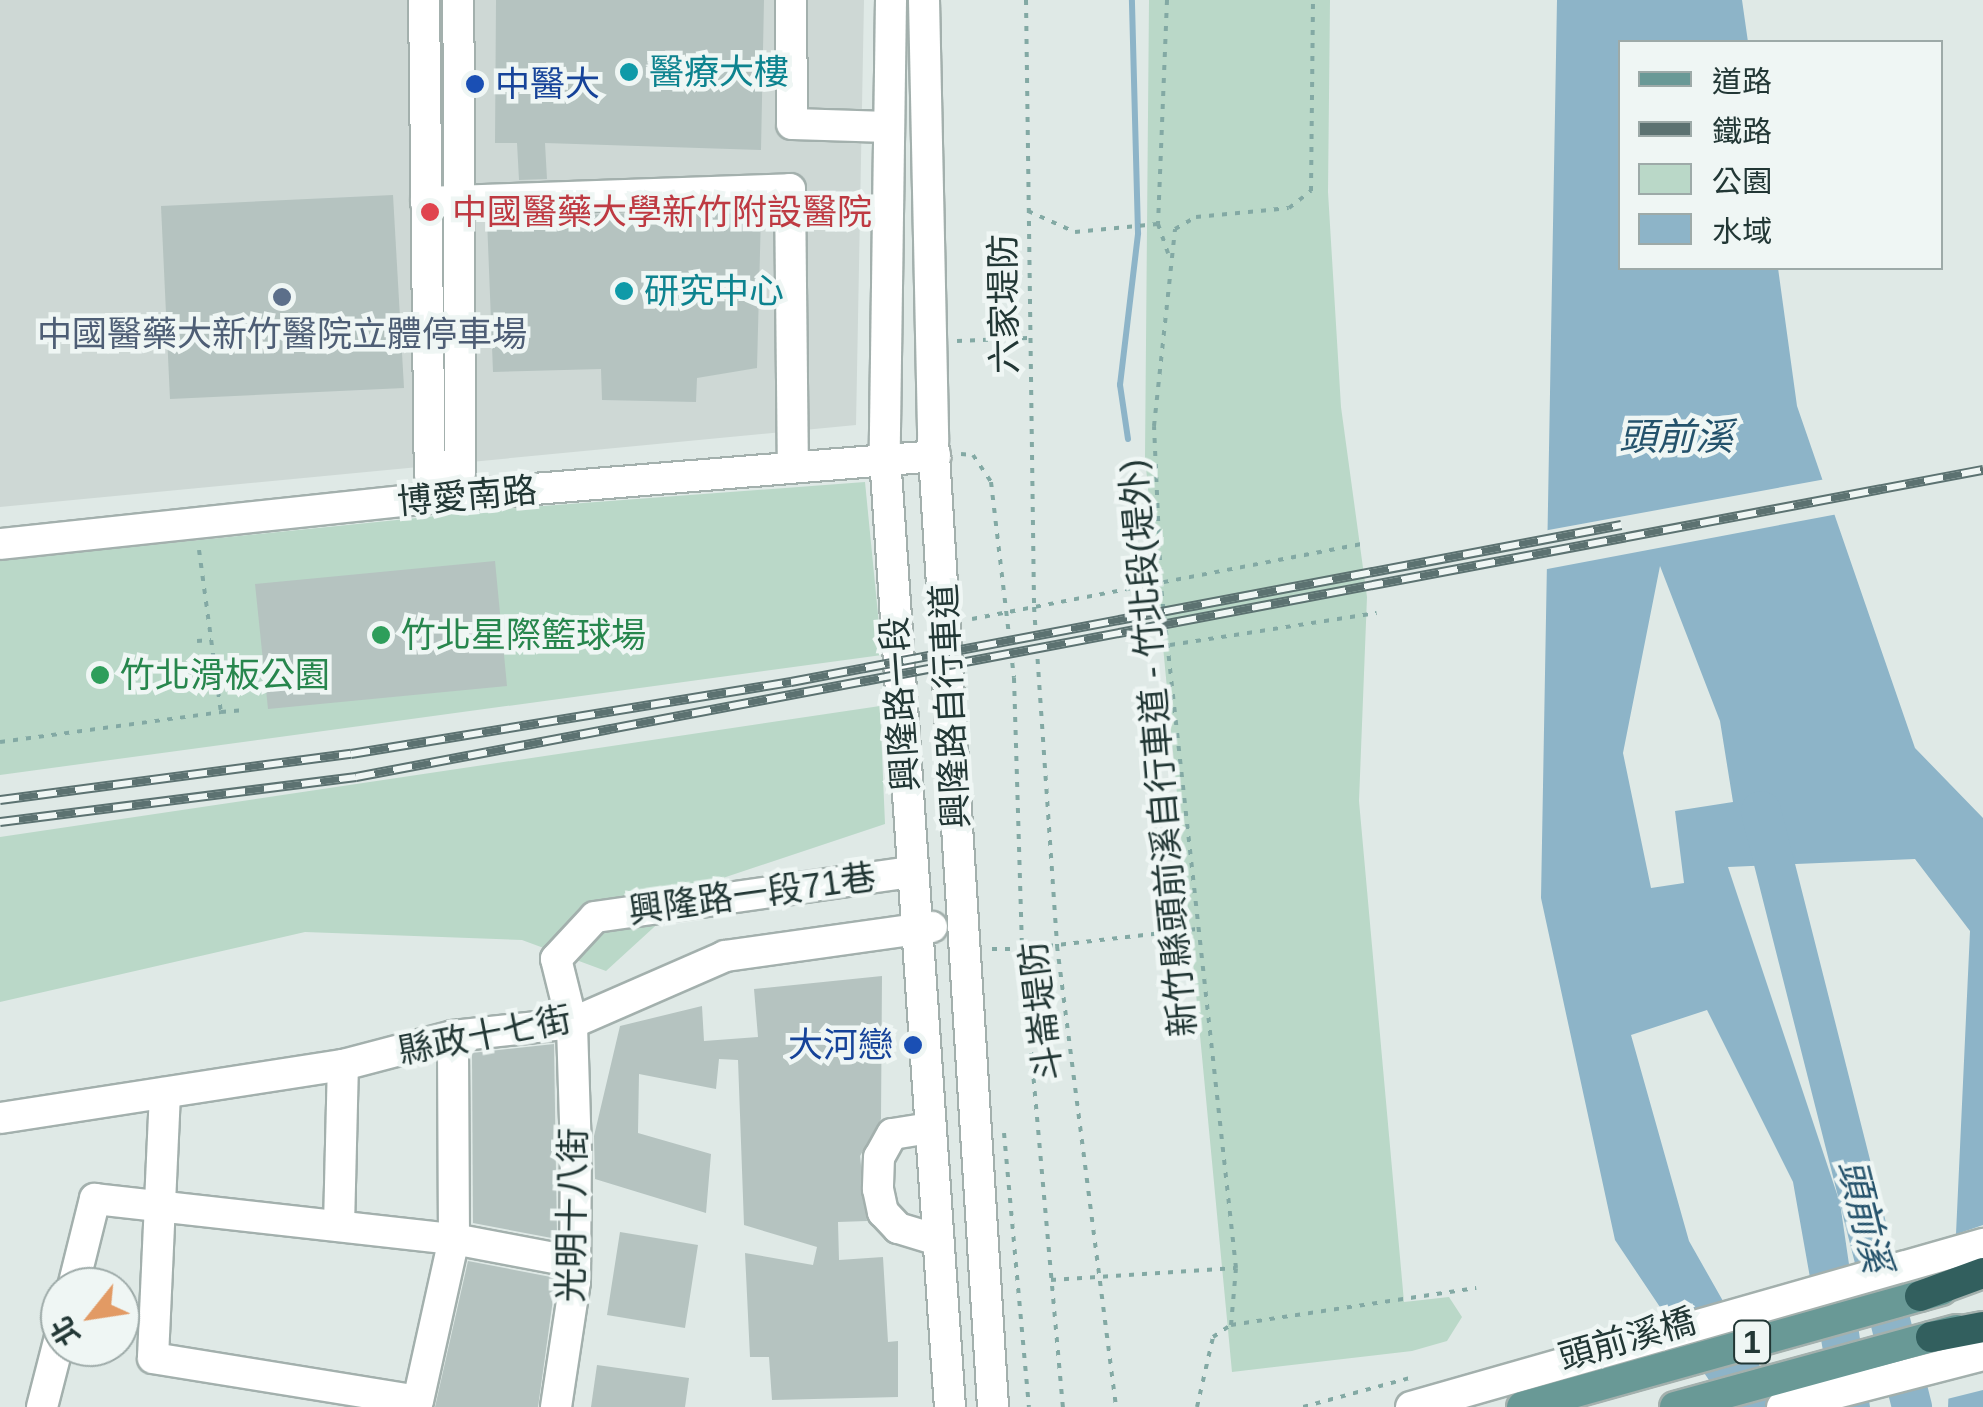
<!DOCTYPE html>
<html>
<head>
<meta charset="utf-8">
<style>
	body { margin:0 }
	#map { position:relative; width:1983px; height:1407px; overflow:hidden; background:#dfe9e6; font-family:Arial,"Noto Sans TC",sans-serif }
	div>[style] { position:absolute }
	.built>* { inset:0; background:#ced8d5 }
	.green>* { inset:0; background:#bad8c8 }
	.water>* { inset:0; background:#8db4c8 }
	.pier>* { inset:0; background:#dfe9e6 }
	.stream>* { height:6px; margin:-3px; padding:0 3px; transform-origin:3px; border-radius:3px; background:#8db4c8 }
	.river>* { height:40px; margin:-20px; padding:0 20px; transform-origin:20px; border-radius:20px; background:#8db4c8 }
	.building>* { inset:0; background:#b5c3c0 }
	.path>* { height:4px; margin-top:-2px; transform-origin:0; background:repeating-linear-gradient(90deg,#83a9a4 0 5px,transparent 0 13px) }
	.roads { filter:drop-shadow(2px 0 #a3b0ad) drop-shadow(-2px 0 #a3b0ad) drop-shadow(0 2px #a3b0ad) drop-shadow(0 -2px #a3b0ad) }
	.minor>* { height:30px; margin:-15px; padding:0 15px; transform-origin:15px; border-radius:15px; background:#fff }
	.major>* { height:30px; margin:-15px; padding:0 15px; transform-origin:15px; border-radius:15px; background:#699996 }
	.highway>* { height:30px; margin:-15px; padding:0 15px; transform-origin:15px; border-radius:15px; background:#325f5e }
	.rail>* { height:10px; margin-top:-5px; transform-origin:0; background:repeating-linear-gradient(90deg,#eff6f4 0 19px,#5c7271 0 38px); box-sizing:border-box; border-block:2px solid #5c7271 }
	.dots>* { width:28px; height:28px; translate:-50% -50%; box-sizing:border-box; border:5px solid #eff6f4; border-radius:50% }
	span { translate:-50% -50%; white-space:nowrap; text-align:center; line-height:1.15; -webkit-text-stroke:9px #eff6f4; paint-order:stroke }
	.shield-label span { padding:2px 8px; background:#eff6f4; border:2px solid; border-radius:8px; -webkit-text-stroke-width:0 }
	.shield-label { font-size:32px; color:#223735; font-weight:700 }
	.culture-label { font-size:35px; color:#0d838f }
	.left { translate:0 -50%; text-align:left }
	.transit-label { font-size:35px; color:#164399 }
	.right { translate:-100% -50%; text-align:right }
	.health-label { font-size:35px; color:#be3a42 }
	.street-label { font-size:35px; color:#223735 }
	.service-label { font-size:35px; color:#4e5e75 }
	.leisure-label { font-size:35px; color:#27864d }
	.water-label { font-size:38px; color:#24526b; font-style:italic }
	.legend { position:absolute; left:1618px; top:40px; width:325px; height:230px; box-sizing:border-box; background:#eff6f4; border:2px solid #9daaa8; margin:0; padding:12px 18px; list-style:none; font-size:30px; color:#223735 }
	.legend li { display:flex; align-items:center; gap:20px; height:50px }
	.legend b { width:50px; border:2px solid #9daaa8 }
	.north { position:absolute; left:40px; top:1267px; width:100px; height:100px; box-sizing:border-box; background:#eff6f4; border:2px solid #9daaa8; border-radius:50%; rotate:240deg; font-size:28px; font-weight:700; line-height:40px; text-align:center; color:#223735 }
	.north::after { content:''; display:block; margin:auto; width:35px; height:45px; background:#e29a64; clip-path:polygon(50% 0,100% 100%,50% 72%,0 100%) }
</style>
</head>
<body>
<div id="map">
	<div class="built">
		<i style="clip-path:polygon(0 0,864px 0,856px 425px,0 507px)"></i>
	</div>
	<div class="green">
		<i style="clip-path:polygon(1149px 0,1330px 0,1328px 192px,1341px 407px,1367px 597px,1359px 801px,1404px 1302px,1449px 1297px,1462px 1317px,1447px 1341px,1412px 1351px,1232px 1372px,1145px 457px)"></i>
		<i style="clip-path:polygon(865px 482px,882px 655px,0 775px,0 560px,516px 508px)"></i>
		<i style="clip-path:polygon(880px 706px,885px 824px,699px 886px,606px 971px,522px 940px,305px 932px,0 1002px,0 837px)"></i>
	</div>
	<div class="water">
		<i style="clip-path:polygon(evenodd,1557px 0,1742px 0,1748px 42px,1620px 42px,1620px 268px,1778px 268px,1797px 406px,1915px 748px,1983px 818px,1983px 1407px,1948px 1407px,1970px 931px,1915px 859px,1728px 867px,1840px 1203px,1870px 1407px,1833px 1407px,1793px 1182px,1707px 1010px,1631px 1035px,1689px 1241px,1783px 1407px,1727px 1407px,1615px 1240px,1541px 898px,1557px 0,1660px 566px,1720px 721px,1733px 802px,1675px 811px,1684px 883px,1651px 888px,1623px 753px,1660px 566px)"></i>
	</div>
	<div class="pier">
		<i style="clip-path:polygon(1826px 479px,1838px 514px,1542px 570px,1543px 531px)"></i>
		<i style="clip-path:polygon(1983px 1225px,1983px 1390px,1943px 1400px,1951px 1236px)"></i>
	</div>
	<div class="stream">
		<i style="left:1128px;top:439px;width:55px;rotate:-98.4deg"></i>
		<i style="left:1120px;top:385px;width:153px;rotate:-83.2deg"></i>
		<i style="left:1138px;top:233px;width:233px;rotate:-91.5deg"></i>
	</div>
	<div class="river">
		<i style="left:1761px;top:811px;width:615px;rotate:75.78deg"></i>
	</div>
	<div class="building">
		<i style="clip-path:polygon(496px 0,764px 0,761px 150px,545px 143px,547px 179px,519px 180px,517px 143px,495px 143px)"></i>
		<i style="clip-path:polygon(393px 195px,404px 388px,170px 399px,161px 206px)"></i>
		<i style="clip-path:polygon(661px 212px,761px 214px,757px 368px,697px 378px,696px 402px,602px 400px,601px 369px,493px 372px,487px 219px)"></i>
		<i style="clip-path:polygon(495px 561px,507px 686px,268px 709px,255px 584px)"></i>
		<i style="clip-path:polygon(882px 976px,881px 1119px,860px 1156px,867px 1221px,838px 1222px,839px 1260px,883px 1257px,888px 1342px,898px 1341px,898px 1397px,772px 1400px,769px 1357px,750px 1357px,745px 1253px,813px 1265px,817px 1247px,744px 1225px,738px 1060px,719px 1059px,716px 1089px,639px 1074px,638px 1133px,711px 1154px,706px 1213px,595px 1179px,594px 1136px,620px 1026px,702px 1006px,704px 1041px,758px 1037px,754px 989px)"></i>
		<i style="clip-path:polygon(554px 1044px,557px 1239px,473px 1223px,472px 1053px)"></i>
		<i style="clip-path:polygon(620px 1232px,698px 1245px,685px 1328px,607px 1315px)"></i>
		<i style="clip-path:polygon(468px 1261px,556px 1278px,538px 1407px,435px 1407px)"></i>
		<i style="clip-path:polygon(597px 1365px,689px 1378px,685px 1407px,591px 1407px)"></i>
	</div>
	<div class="path">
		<i style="left:1026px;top:0;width:607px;rotate:89.24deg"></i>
		<i style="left:1034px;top:607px;width:340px;rotate:86.1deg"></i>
		<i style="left:1057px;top:946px;width:465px;rotate:82.7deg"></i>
		<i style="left:1167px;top:0;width:224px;rotate:92.3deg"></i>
		<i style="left:1158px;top:224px;width:31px;rotate:71deg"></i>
		<i style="left:1028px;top:211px;width:51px;rotate:24.1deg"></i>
		<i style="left:1075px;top:232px;width:83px;rotate:-5.5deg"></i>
		<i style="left:957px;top:341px;width:71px;rotate:-2.4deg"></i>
		<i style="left:961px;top:454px;width:12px;rotate:5deg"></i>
		<i style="left:973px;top:455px;width:32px;rotate:56deg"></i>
		<i style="left:991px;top:482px;width:197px;rotate:83.3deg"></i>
		<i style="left:1014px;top:678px;width:271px;rotate:88.3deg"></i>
		<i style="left:1022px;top:949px;width:176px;rotate:-6.5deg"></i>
		<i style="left:199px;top:550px;width:163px;rotate:82.3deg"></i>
		<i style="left:221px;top:712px;width:21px;rotate:-5deg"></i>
		<i style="left:972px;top:619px;width:402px;rotate:-10.9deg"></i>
		<i style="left:197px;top:641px;width:14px;rotate:-4deg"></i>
		<i style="left:1170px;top:645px;width:209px;rotate:-8.8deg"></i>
		<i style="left:0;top:742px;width:223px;rotate:-7.7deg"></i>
		<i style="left:992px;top:949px;width:30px"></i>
		<i style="left:1022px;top:949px;width:460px;rotate:84.9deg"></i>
		<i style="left:1004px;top:1133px;width:275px;rotate:84.8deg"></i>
		<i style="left:1051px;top:1280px;width:185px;rotate:-3.7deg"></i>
		<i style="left:1231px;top:1325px;width:248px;rotate:-8.6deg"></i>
		<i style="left:1197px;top:1407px;width:72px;rotate:-77.1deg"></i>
		<i style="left:1213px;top:1337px;width:22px;rotate:-34deg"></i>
		<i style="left:1231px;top:1325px;width:57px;rotate:-85deg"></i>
		<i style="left:1236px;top:1268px;width:686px;rotate:-96.28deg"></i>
		<i style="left:1161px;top:586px;width:160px;rotate:-92.5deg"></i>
		<i style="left:1154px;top:426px;width:198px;rotate:-83.9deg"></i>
		<i style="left:1175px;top:229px;width:24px;rotate:-30deg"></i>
		<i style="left:1196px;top:217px;width:93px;rotate:-5.5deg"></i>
		<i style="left:1289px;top:208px;width:28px;rotate:-38deg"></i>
		<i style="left:1311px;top:191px;width:191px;rotate:-89.4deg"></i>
		<i style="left:1303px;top:1407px;width:111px;rotate:-15.2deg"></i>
	</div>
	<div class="roads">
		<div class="minor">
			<i style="left:424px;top:0;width:474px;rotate:89.3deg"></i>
			<i style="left:430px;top:474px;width:29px;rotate:49deg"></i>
			<i style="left:791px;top:0;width:124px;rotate:89.5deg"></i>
			<i style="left:792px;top:124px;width:97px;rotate:1.8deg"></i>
			<i style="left:891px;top:0;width:457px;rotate:90.8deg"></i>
			<i style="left:885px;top:457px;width:952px;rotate:86.09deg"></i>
			<i style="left:924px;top:0;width:439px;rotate:88.8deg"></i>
			<i style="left:933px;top:439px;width:970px;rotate:86.45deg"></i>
			<i style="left:426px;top:202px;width:364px;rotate:-2deg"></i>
			<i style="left:790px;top:189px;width:277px;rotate:89.4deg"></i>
			<i style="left:449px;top:496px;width:26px;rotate:-65deg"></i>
			<i style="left:460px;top:472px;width:472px;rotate:-90.2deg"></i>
			<i style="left:0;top:544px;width:452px;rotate:-6.1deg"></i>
			<i style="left:449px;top:496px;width:488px;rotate:-4.7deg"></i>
			<i style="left:165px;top:1093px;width:265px;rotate:92.6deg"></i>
			<i style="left:153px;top:1358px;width:268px;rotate:9.2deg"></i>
			<i style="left:418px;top:1401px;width:166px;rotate:-77.5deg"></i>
			<i style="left:454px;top:1239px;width:203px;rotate:-90.3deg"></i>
			<i style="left:0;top:1118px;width:347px;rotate:-8.8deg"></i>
			<i style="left:343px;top:1065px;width:114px;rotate:-14.8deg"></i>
			<i style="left:453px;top:1036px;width:120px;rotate:-6.2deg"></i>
			<i style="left:572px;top:1023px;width:167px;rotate:-23.6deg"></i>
			<i style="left:725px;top:956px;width:209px;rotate:-8deg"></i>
			<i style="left:930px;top:1128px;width:38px;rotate:171deg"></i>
			<i style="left:892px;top:1134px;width:26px;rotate:119deg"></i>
			<i style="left:879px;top:1157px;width:32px;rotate:92deg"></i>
			<i style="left:878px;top:1189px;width:24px;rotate:78deg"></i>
			<i style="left:883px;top:1212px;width:22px;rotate:47deg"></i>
			<i style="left:898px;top:1228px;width:42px;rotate:16.7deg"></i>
			<i style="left:339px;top:1226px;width:161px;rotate:-88.6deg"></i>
			<i style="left:73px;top:1287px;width:91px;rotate:-76deg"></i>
			<i style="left:95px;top:1199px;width:361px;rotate:6.4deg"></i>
			<i style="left:454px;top:1239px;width:123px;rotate:10.8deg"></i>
			<i style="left:42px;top:1407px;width:72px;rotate:-75.6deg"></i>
			<i style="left:556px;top:1407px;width:126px;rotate:-81.4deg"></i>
			<i style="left:575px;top:1282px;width:129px;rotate:-89.6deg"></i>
			<i style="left:576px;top:1153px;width:130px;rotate:-91.8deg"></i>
			<i style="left:572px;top:1023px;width:66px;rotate:-104deg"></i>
			<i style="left:556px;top:959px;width:57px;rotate:-47.1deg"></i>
			<i style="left:595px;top:917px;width:319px;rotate:-8.1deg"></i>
			<i style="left:1411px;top:1407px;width:595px;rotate:-15.91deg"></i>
			<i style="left:1782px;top:1407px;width:208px;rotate:-14.5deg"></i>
		</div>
		<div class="major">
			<i style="left:1522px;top:1407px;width:436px;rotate:-15.6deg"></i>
			<i style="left:1675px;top:1407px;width:292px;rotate:-15.3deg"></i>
		</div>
		<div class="highway">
			<i style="left:1920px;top:1296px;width:67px;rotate:-20.1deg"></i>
			<i style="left:1931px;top:1337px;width:53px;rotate:-10.9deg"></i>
		</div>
	</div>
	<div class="rail">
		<i style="left:0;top:800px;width:354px;rotate:-7.5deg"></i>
		<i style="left:351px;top:754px;width:446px;rotate:-9.3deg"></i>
		<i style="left:791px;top:682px;width:845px;rotate:-10.71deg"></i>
		<i style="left:0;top:822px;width:359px;rotate:-7.2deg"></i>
		<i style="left:356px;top:777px;width:1656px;rotate:-10.69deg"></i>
	</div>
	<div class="dots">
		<i style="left:629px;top:72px;background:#0f9aa8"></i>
		<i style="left:475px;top:84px;background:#1a4fb4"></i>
		<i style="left:430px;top:212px;background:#e0444e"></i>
		<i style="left:624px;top:291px;background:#0f9aa8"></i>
		<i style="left:282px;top:297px;background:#5c6f8a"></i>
		<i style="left:381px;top:635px;background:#2e9e5b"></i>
		<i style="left:100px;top:675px;background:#2e9e5b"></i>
		<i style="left:913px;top:1045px;background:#1a4fb4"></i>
	</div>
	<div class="shield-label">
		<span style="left:1752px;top:1342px">1</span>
	</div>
	<div class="culture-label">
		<span class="left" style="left:649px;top:72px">醫療大樓</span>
		<span class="left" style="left:644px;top:291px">研究中心</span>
	</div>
	<div class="transit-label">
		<span class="left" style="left:495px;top:84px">中醫大</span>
		<span class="right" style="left:893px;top:1045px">大河戀</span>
	</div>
	<div class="health-label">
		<span class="left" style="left:452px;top:212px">中國醫藥大學新竹附設醫院</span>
	</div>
	<div class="street-label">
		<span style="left:1004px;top:304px;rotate:-91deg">六家堤防</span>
		<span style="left:467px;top:496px;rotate:-5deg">博愛南路</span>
		<span style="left:900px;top:704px;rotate:-94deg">興隆路一段</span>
		<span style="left:950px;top:706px;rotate:-93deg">興隆路自行車道</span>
		<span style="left:1158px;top:748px;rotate:-95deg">新竹縣頭前溪自行車道 - 竹北段(堤外)</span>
		<span style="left:752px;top:894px;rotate:-8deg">興隆路一段71巷</span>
		<span style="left:1041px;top:1011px;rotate:-97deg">斗崙堤防</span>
		<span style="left:485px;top:1035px;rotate:-11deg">縣政十七街</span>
		<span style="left:572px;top:1215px;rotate:-89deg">光明十八街</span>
		<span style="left:1627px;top:1339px;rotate:-16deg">頭前溪橋</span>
	</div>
	<div class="service-label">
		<span style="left:282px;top:334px">中國醫藥大新竹醫院立體停車場</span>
	</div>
	<div class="leisure-label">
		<span class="left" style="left:401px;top:635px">竹北星際籃球場</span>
		<span class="left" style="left:120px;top:675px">竹北滑板公園</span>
	</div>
	<div class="water-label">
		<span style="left:1676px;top:438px">頭前溪</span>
		<span style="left:1864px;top:1216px;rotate:76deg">頭前溪</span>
	</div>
	<ul class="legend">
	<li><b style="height:12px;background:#699996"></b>道路</li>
	<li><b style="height:12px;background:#5c7271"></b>鐵路</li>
	<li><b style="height:28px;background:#bad8c8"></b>公園</li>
	<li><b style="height:28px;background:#8db4c8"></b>水域</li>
	</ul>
	<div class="north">北</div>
</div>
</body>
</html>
